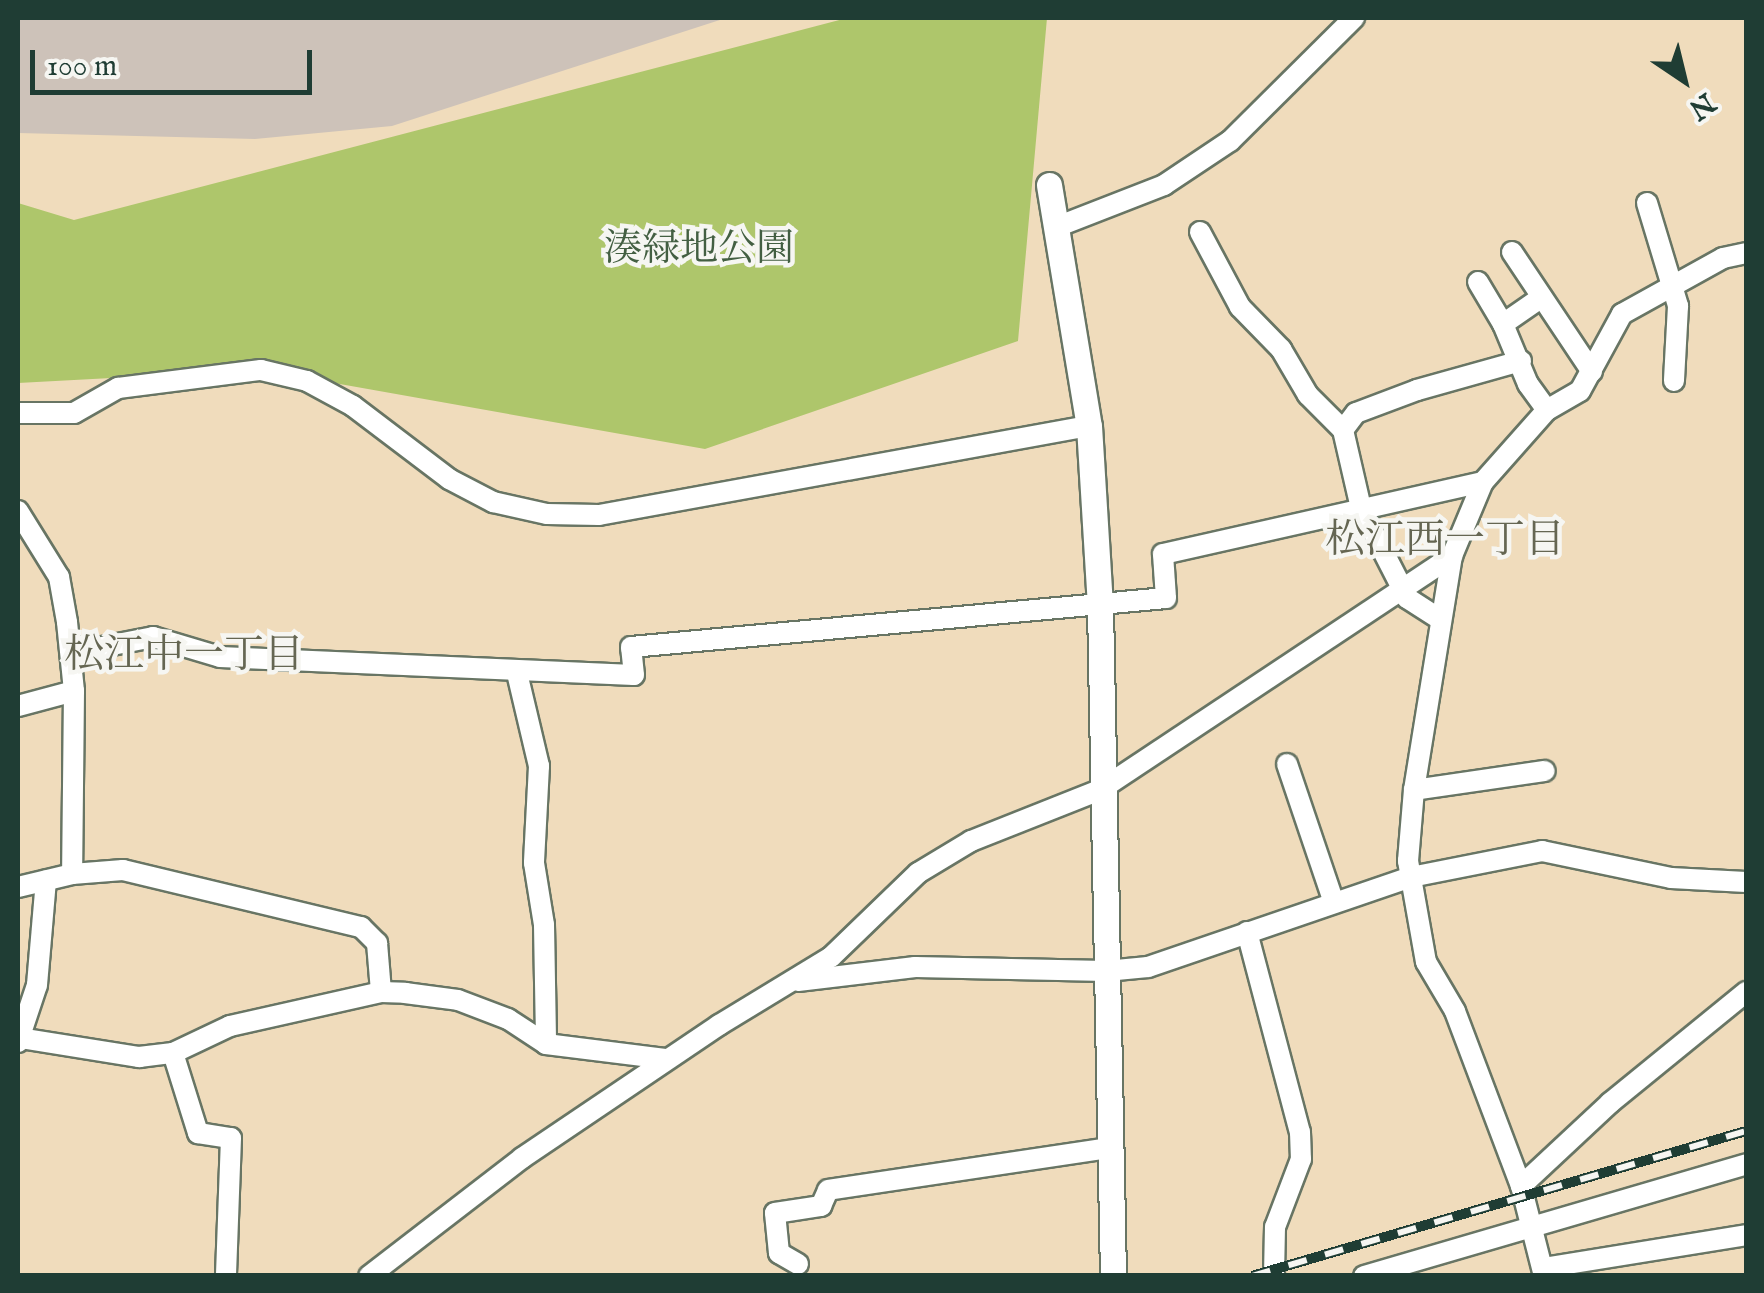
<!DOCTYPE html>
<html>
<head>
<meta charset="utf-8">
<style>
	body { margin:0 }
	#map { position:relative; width:1764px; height:1293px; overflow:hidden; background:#f0dcbc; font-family:"IM FELL English","Noto Serif JP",serif }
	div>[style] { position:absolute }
	.industrial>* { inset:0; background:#cdc2b9 }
	.green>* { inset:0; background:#aec66b }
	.roads { filter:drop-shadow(2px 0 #687564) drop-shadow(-2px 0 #687564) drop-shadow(0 2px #687564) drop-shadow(0 -2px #687564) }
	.minor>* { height:20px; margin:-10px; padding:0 10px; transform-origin:10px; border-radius:10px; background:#fff }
	.tertiary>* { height:25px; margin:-12.5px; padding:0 12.5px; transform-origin:12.5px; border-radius:12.5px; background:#fff }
	.rail>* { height:10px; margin-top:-5px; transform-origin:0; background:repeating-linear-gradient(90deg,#f6f6f2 0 19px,#1f3d34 0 38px); box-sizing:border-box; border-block:2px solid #1f3d34 }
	span { translate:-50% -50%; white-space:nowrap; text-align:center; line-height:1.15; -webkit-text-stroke:9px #f6f6f2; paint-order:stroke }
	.park-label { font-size:38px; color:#435f42 }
	.neighbourhood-label { font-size:40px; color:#656652 }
	.frame { position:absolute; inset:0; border:20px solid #1f3d34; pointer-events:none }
	.north { position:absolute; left:1634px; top:30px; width:100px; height:100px; -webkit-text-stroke:8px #f6f6f2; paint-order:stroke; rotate:145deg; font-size:28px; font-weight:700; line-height:40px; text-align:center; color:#1f3d34 }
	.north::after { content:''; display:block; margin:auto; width:35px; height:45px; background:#1f3d34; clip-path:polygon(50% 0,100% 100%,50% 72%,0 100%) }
	.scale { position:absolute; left:30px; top:50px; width:282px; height:45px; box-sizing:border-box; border:5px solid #1f3d34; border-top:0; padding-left:12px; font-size:30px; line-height:35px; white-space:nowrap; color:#1f3d34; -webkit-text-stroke:8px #f6f6f2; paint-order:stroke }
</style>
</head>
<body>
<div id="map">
	<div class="industrial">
		<i style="clip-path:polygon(18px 18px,726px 18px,392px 126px,255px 139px,18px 133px)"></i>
	</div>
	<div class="green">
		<i style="clip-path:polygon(847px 18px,1047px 18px,1018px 341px,705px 449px,261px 370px,18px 383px,18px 203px,74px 220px)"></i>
	</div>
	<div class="roads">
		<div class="minor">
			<i style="left:1647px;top:203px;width:108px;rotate:73.2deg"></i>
			<i style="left:1678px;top:306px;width:75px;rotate:93.1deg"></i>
			<i style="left:1059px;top:226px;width:113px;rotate:-21.3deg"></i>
			<i style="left:1164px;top:185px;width:79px;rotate:-33.7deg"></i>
			<i style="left:1230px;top:141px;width:175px;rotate:-44.8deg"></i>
			<i style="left:1200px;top:232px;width:85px;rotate:61.9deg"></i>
			<i style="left:1240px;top:307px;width:59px;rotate:45.7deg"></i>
			<i style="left:1281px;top:349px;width:53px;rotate:59.6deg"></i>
			<i style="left:1308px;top:395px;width:49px;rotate:45deg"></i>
			<i style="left:1343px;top:430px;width:80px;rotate:77deg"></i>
			<i style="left:1361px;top:508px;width:101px;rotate:62.9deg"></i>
			<i style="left:1407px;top:598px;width:40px;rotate:32.9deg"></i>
			<i style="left:1512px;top:252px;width:144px;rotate:56.3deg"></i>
			<i style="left:1478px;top:282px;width:49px;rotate:59.2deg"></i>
			<i style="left:1503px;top:324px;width:65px;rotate:67.4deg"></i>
			<i style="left:1528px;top:384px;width:32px;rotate:54deg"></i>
			<i style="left:1503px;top:324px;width:47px;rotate:-34.7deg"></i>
			<i style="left:18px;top:413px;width:56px"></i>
			<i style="left:74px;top:413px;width:51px;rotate:-29.6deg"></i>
			<i style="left:118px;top:388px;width:144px;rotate:-7.2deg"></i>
			<i style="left:261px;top:370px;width:47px;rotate:13.4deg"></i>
			<i style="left:307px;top:381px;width:52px;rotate:28.5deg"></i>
			<i style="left:353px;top:406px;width:121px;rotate:37.2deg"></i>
			<i style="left:449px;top:479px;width:50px;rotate:27.6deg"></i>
			<i style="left:493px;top:502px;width:55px;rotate:12.5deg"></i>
			<i style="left:547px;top:514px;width:52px;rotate:1.1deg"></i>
			<i style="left:599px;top:515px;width:498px;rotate:-10.3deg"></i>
			<i style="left:1343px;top:430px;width:21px;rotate:-53deg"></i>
			<i style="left:1356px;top:413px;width:65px;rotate:-20.7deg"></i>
			<i style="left:1417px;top:390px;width:108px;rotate:-15.6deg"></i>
			<i style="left:18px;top:511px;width:78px;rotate:58.2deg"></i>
			<i style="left:59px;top:577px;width:46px;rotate:79.9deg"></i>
			<i style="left:67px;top:622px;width:69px;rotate:84.2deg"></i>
			<i style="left:74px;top:691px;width:183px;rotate:90.6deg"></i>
			<i style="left:71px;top:653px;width:84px;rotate:-11deg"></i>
			<i style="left:153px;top:637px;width:70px;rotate:16.6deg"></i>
			<i style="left:220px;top:657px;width:414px;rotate:2.5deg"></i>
			<i style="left:634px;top:675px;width:28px;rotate:-96deg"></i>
			<i style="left:631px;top:647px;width:537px;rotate:-5.23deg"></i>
			<i style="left:1166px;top:598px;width:44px;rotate:-93.9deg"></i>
			<i style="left:1163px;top:554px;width:328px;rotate:-12.7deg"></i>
			<i style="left:517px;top:673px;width:96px;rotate:76.7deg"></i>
			<i style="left:539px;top:766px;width:97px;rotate:93deg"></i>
			<i style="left:534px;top:863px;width:63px;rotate:80.8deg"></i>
			<i style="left:544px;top:925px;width:119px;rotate:89deg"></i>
			<i style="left:18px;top:706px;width:58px;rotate:-15deg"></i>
			<i style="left:1287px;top:764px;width:144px;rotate:71.3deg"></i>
			<i style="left:1414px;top:790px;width:132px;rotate:-8.3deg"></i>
			<i style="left:18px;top:887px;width:56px;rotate:-13.5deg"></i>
			<i style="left:72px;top:874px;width:51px;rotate:-4.5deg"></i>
			<i style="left:123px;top:870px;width:245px;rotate:13.5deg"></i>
			<i style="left:361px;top:927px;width:23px;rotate:45deg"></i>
			<i style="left:377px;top:943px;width:49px;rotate:85.3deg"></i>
			<i style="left:1247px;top:932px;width:207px;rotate:75.2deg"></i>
			<i style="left:1300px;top:1132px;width:27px;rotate:88deg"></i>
			<i style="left:1301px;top:1159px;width:73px;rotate:110.9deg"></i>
			<i style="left:1275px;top:1227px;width:49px;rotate:91.2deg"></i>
			<i style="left:798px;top:981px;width:118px;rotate:-6.8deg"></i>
			<i style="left:915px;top:967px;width:191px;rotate:1.2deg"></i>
			<i style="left:1106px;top:971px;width:42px;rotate:-5.4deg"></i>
			<i style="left:1148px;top:967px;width:278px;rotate:-18.9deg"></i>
			<i style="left:1411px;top:877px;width:134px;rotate:-11.2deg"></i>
			<i style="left:1542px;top:851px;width:132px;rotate:11.8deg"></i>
			<i style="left:1671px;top:878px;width:75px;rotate:3.1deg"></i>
			<i style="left:20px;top:1038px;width:121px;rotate:9.1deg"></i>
			<i style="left:139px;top:1057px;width:34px;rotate:-7deg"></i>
			<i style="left:173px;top:1053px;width:63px;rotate:-25.3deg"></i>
			<i style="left:230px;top:1026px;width:155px;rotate:-12.7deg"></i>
			<i style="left:381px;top:992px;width:24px;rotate:2deg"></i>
			<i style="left:405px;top:993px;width:53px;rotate:7.5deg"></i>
			<i style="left:458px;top:1000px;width:53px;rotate:20.8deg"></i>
			<i style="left:508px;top:1019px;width:45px;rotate:33.3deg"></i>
			<i style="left:546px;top:1044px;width:122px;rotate:7.1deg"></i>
			<i style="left:18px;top:1042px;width:60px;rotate:-71.6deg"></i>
			<i style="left:37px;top:985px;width:105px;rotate:-85.1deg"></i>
			<i style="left:173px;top:1053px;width:84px;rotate:72.6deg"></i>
			<i style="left:198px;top:1133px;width:33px;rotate:9deg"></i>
			<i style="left:231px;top:1138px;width:138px;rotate:92.1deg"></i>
			<i style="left:1521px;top:1186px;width:122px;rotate:-43deg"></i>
			<i style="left:1610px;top:1103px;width:176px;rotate:-39.2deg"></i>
			<i style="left:798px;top:1264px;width:22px;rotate:-150deg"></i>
			<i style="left:779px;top:1253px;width:40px;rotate:-95.7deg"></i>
			<i style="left:775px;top:1213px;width:47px;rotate:-8.7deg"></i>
			<i style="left:821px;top:1206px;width:17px;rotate:-66deg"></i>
			<i style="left:828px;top:1190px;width:285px;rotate:-8.5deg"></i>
			<i style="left:1543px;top:1268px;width:206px;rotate:-9.2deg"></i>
			<i style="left:369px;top:1276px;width:193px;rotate:-37.6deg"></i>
			<i style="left:522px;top:1158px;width:238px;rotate:-34deg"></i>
			<i style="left:719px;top:1025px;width:131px;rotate:-31.3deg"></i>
			<i style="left:831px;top:957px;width:121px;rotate:-44deg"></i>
			<i style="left:918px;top:873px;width:62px;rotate:-31.1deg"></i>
			<i style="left:971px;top:841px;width:139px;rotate:-21.6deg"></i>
			<i style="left:1100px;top:790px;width:423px;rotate:-33.6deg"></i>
			<i style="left:1364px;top:1276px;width:398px;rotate:-16.3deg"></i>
			<i style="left:1544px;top:1276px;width:93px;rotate:-104.3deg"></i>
			<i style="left:1521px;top:1186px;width:187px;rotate:-110.7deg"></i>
			<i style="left:1455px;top:1011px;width:57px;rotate:-120.6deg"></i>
			<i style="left:1426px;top:962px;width:103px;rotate:-100.1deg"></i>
			<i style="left:1408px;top:861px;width:71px;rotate:-85.2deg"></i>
			<i style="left:1414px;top:790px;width:237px;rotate:-80.8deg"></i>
			<i style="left:1452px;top:556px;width:80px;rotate:-67.3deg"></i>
			<i style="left:1483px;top:482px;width:96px;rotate:-48.4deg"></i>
			<i style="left:1547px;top:410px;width:38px;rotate:-30deg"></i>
			<i style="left:1580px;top:391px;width:88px;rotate:-61.4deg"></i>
			<i style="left:1622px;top:314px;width:115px;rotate:-29deg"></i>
			<i style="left:1723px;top:258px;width:24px;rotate:-12deg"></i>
		</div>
		<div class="tertiary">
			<i style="left:1049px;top:185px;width:244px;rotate:80.6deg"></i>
			<i style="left:1089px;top:426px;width:180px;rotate:86.5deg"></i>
			<i style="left:1100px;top:606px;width:670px;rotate:88.89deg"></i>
		</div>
	</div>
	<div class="rail">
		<i style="left:1252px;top:1276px;width:515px;rotate:-16.36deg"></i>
	</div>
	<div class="park-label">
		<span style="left:699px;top:251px">湊緑地公園</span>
	</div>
	<div class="neighbourhood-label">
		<span style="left:1445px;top:542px">松江西一丁目</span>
		<span style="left:184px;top:657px">松江中一丁目</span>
	</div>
	<div class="frame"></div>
	<div class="north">N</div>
	<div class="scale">100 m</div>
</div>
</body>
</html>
